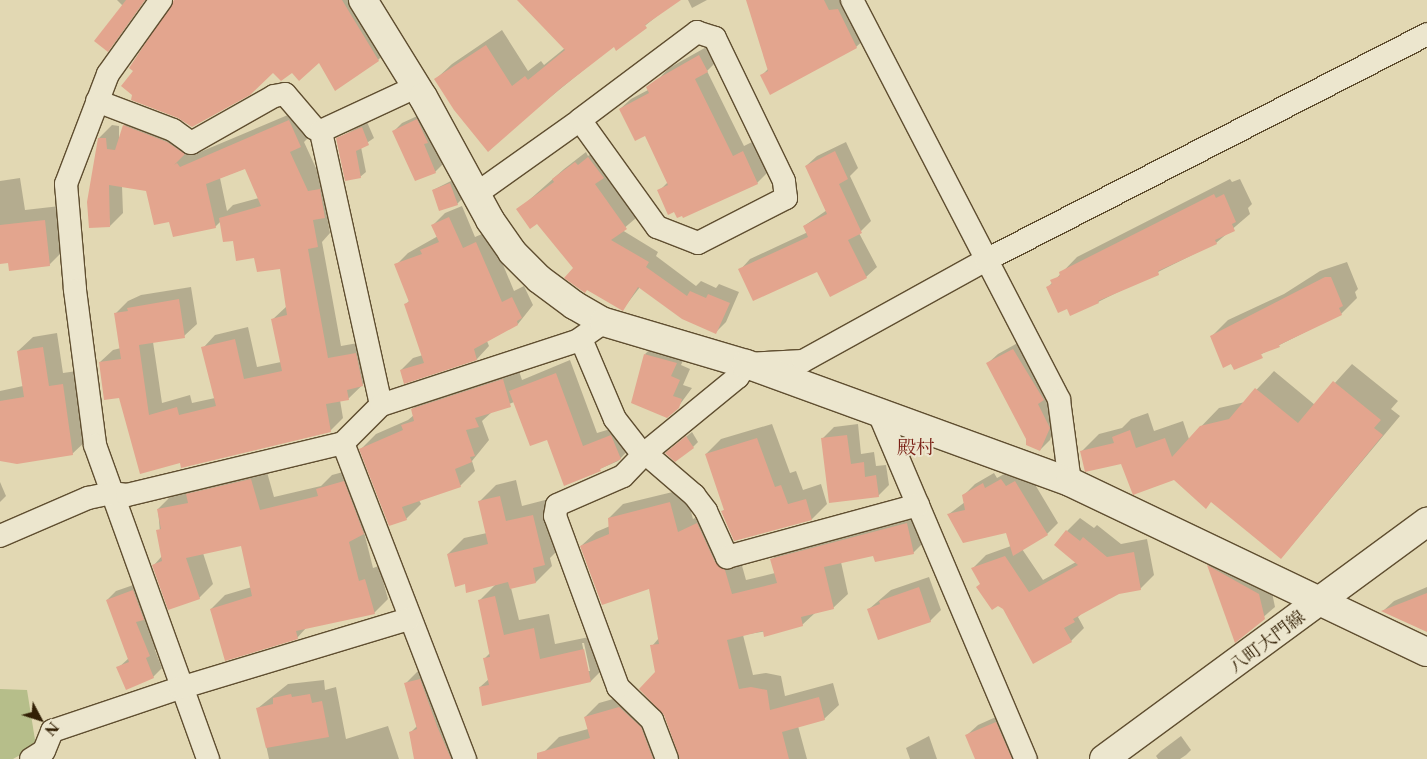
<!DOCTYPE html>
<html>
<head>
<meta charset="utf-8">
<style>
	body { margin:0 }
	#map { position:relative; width:1427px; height:759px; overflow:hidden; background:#e2d8b3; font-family:"Libre Caslon Text","Noto Serif JP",serif }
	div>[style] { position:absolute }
	.green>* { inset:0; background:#b6be8a }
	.shadow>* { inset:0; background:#0003 }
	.building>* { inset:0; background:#e3a58e }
	.roads { filter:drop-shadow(1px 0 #5f4e30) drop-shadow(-1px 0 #5f4e30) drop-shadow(0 1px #5f4e30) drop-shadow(0 -1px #5f4e30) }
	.minor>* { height:22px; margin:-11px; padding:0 11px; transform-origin:11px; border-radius:11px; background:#ece6ce }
	.tertiary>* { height:28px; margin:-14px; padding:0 14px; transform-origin:14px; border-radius:14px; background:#ece6ce }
	.secondary>* { height:28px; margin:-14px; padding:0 14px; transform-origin:14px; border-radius:14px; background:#ece6ce }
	span { translate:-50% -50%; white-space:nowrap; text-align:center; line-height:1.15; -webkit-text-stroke:4px #ece6ce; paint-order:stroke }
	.street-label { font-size:18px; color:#332005 }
	.neighbourhood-label { font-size:19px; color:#7a1f14 }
	.north { position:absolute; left:15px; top:694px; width:50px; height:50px; -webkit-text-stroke:4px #ece6ce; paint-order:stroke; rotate:130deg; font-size:14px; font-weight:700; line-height:20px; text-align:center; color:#332005 }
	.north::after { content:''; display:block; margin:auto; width:18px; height:22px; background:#332005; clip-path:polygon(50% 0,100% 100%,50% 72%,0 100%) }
</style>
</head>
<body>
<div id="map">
	<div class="green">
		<i style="clip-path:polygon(0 689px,27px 690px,36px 746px,13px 759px,0 759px)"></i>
	</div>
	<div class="shadow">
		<i style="clip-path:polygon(145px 0,113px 45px,123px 6px,117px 0)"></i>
		<i style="clip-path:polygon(181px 0,364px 0,392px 46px,378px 60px,319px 61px,293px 71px,134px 71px)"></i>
		<i style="clip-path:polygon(519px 0,677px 0,616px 49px,614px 45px,521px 121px,436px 79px,452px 64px,502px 30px,528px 71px,541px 61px,544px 65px,565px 48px)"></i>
		<i style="clip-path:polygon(688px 0,707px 0,692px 8px)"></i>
		<i style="clip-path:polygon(747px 0,848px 0,867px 37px,856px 47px,762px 75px,769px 68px)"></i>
		<i style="clip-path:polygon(710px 45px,718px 60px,707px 71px,744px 146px,754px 141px,768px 172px,757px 183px,659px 191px,668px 182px,645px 134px,620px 109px,631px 99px,648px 90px,669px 68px)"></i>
		<i style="clip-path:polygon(evenodd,302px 109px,313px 133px,304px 142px,321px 179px,337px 204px,327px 215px,330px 233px,322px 242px,341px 346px,369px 341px,376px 372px,348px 399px,340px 400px,343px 418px,330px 431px,181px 461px,120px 397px,100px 362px,113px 350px,121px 348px,115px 314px,128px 301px,141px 295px,191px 287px,197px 324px,184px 336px,153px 342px,162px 403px,190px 395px,192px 403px,215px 398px,203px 348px,215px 335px,248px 327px,257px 367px,281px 362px,273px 319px,287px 306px,281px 267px,255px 256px,234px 239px,221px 221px,215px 227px,170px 220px,147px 190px,122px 186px,123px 213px,110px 226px,99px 138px,112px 125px,119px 126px,119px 140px,124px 126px,137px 113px,197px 141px,184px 154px,190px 151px,193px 155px,302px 109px,246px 168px,259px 198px,233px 205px,227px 211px,220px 178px,246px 168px)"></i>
		<i style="clip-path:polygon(426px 112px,443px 164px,435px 172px,393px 132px,402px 123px)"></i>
		<i style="clip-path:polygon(367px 122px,374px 138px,361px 147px,366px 172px,360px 177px,337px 139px)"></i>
		<i style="clip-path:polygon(846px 142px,858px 168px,850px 176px,871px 221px,859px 233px,877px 267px,866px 277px,818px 270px,740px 270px,750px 259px,808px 232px,804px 226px,827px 210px,806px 166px,817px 156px)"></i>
		<i style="clip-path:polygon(599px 148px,613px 167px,605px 175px,636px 218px,622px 230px,658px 252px,656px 256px,696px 286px,701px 281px,716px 288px,719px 284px,739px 292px,726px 322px,716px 332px,640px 287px,623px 309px,575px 268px,537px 223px,518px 210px,564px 169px,586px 152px,588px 156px)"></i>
		<i style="clip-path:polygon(20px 178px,25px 210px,60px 206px,64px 250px,49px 265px,0 262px,0 181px)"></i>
		<i style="clip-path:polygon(455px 179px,462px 199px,457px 204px,433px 190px)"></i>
		<i style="clip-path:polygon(1230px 179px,1232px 182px,1240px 179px,1252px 204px,1248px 208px,1250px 214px,1216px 243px,1098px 302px,1068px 307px,1048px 287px,1077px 257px)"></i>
		<i style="clip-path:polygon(462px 206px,475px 237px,489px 231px,514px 291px,524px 286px,533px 305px,518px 324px,487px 341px,489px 346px,477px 359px,404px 382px,401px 370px,413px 358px,423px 355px,406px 304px,410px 300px,396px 265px,408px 253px,438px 236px,433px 225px,445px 213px)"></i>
		<i style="clip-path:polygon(1347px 262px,1358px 289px,1355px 292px,1357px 298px,1341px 314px,1234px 368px,1212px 336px,1228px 320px,1284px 294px,1320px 271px)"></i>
		<i style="clip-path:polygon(57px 333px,63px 373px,77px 371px,87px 440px,72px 454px,0 459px,0 391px,23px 386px,18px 351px,33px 337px)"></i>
		<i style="clip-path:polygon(1023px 340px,1058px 413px,1050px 440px,1040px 450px,1027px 439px,988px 363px,998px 354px)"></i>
		<i style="clip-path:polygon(656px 344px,687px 352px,681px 365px,690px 369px,683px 385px,692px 388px,678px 407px,645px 354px)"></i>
		<i style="clip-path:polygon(570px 360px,597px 433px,627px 424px,634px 444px,618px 461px,565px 484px,548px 438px,514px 402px,493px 411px,482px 421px,489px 440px,472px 461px,475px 471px,460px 486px,419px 500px,421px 504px,406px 519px,361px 449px,376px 434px,408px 420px,414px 415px,412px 409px,427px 395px,517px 365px,522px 380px)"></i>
		<i style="clip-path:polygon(1352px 364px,1398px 401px,1391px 409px,1400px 416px,1281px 558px,1212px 501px,1174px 479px,1081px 452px,1099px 434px,1122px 428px,1131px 419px,1148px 413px,1154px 431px,1183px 421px,1189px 439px,1219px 408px,1245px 402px,1274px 371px,1315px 405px)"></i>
		<i style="clip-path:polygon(772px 424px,790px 473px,796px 471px,803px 490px,821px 484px,827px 504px,812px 519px,722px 512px,725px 509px,706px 454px,721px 439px)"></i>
		<i style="clip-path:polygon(858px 424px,861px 454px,874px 452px,876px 466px,886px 465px,889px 485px,878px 496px,823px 438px,834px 427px)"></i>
		<i style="clip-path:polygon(692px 432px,698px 442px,693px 447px,672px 448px)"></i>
		<i style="clip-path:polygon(265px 465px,274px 497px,321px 486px,332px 475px,358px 468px,378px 519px,364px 532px,373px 568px,379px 566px,388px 599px,374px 613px,307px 627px,297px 638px,211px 609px,225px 595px,252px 587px,242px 545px,203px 553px,213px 584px,199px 598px,154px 565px,162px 556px,158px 509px,172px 495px,191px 492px,202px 481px)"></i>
		<i style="clip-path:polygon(1013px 469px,1027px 471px,1058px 523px,1047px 534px,1022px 549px,1043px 580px,1076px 562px,1067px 531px,1080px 518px,1094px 528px,1097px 525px,1121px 544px,1147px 539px,1154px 575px,1140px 589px,1119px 593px,1082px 613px,1078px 617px,1084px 628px,1071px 641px,998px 604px,981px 583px,973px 568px,986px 555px,1011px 546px,1007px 532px,949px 514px,965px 502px,964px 495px,975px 484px,994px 473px,997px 478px)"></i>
		<i style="clip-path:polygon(evenodd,516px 480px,522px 506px,549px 499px,560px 548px,550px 558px,552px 566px,536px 582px,511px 588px,519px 620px,549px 614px,555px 644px,599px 635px,606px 666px,591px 681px,480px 687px,489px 679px,484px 659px,491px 652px,479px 601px,496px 584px,466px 583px,448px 554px,464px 538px,487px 533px,480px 501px,496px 485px,516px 480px,582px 643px,584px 643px,590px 671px,588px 671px,582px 643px)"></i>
		<i style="clip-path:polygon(0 482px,6px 496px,0 502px)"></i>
		<i style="clip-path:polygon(685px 489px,693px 519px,712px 509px,739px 555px,746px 580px,775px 573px,772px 559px,786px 545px,922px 510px,928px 538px,913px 553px,874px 554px,841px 562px,848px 594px,833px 608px,815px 613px,802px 625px,743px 635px,753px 675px,766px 673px,781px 676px,785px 696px,833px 683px,839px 705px,824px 719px,798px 726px,807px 759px,546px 759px,544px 752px,559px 737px,588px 729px,585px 717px,599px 703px,634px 693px,673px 755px,679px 756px,656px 673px,652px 646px,659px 638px,650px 587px,581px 546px,596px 532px,610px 526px,609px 518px,623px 504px)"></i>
		<i style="clip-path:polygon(1219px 554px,1270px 583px,1275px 607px,1236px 641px,1208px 565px)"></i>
		<i style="clip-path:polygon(929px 577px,941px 610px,930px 621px,869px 609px,891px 590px)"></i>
		<i style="clip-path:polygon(142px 582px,158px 646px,155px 650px,162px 668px,153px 677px,118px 668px,129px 658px,107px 600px,116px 591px)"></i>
		<i style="clip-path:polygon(1427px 587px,1427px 631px,1383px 611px,1394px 601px)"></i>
		<i style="clip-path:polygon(419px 670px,468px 759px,416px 759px,410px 733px,417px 726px,406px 683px)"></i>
		<i style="clip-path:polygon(324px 680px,325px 690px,336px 687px,346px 739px,388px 726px,399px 759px,269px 759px,258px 708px,288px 684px)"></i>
		<i style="clip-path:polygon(1007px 712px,1029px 759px,976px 759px,967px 735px,978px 725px)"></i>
		<i style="clip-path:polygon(929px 736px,937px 759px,910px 759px,906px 748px)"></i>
		<i style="clip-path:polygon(1181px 736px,1191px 750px,1186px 755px,1180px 759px,1158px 759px,1156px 756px,1161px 751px)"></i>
	</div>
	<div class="building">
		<i style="clip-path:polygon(126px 0,145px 0,108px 52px,94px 41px)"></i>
		<i style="clip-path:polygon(174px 0,342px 0,379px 61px,335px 91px,319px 63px,299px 81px,292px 73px,281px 81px,273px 73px,250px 95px,192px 127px,178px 118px,131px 100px,132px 95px,121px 86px,133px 71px,129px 68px)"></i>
		<i style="clip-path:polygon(517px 0,681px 0,645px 25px,647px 28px,616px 51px,614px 47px,561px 88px,488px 152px,454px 110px,434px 79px,486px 45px,512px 86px,525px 76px,528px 80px,565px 50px)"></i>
		<i style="clip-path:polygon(746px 0,824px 0,829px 10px,838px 9px,857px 48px,770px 95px,760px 75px,768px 71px)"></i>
		<i style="clip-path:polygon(699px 55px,708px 72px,695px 79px,733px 156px,743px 151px,758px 184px,683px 218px,682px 216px,677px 218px,674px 212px,668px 215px,657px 190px,668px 185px,645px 136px,635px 141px,619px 109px,649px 93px,646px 87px,657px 79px)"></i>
		<i style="clip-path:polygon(417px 119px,428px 143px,424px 144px,436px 173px,415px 181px,392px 131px)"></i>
		<i style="clip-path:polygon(289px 120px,301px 147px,290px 152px,308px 191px,320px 189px,325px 218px,313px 220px,318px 247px,308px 249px,328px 358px,356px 353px,363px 386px,347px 390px,349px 400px,326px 404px,331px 432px,181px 468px,180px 463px,140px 474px,119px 398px,104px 400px,99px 362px,121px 359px,114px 313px,128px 311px,127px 308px,179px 299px,185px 338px,139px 345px,149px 415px,177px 407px,179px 415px,216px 406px,201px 347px,235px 339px,244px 379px,282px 371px,271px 319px,287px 315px,280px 269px,257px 272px,254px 258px,236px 261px,233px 241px,223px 242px,219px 218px,261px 206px,245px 169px,206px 184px,216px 228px,173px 237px,169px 222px,154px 225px,146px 191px,109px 185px,110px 227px,89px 228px,87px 202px,98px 138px,106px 138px,107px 149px,115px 150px,123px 125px,167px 142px,185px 154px,174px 165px,177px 163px,180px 167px)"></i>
		<i style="clip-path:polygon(362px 127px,369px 145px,356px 151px,361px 178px,345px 181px,336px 138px)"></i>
		<i style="clip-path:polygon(835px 151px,848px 179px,839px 184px,862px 233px,848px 240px,867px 278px,830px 297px,817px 272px,753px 301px,738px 269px,808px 237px,803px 226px,827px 214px,805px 166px)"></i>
		<i style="clip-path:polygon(588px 157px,604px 178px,595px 184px,627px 229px,611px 240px,649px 262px,646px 267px,687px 296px,690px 291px,706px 298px,708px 294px,730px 303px,716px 334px,682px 319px,638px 287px,623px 311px,587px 290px,585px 293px,564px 278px,573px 268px,537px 224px,530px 229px,516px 209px,554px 182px,552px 179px,575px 162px,578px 165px)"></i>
		<i style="clip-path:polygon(450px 183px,458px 205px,439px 211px,432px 190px)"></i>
		<i style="clip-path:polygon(1214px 194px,1216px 198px,1224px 194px,1236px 222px,1232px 224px,1235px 231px,1215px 240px,1217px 244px,1158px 271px,1159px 275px,1098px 301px,1099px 303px,1070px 316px,1067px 309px,1058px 313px,1046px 287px,1052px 284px,1050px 280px,1060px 276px,1059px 272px)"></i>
		<i style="clip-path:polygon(449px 217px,463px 248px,476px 242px,502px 302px,512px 297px,522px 318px,517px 321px,518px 325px,474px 349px,477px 360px,404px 384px,400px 370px,424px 363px,404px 304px,409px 302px,394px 264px,422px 254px,420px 250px,439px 242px,431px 225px)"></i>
		<i style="clip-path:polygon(45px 220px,50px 266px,9px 271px,8px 263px,0 264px,0 225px)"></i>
		<i style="clip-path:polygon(1325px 277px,1331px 277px,1343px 306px,1339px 308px,1342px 315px,1279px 345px,1280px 347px,1261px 354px,1263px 358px,1234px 370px,1231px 364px,1223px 368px,1210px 336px)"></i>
		<i style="clip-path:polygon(43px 347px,49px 386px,63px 384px,73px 455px,17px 464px,0 461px,0 401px,24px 397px,17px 351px)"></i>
		<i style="clip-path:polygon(1013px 349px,1044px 400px,1038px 404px,1050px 428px,1040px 451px,1026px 445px,1026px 439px,986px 363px)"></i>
		<i style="clip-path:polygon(644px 354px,677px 363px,671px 376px,680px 380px,673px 396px,682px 399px,679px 408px,667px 418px,631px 403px)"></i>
		<i style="clip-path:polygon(556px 373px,583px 446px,611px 435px,621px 459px,600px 469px,601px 471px,564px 486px,547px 440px,530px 446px,509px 391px)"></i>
		<i style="clip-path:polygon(503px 379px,511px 407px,475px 418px,479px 427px,466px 430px,475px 456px,470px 457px,472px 462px,455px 469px,461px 487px,402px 507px,407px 520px,389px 526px,359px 449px,403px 430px,401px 425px,414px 421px,411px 409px)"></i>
		<i style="clip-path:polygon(1333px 381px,1381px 420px,1374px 428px,1383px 435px,1281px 559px,1211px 502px,1206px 509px,1174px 480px,1133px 495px,1121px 464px,1085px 472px,1080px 451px,1114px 443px,1112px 437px,1130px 430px,1136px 448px,1165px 438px,1172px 457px,1200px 426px,1229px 419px,1255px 388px,1298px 423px)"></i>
		<i style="clip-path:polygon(847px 435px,851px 464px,864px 462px,865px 477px,876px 475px,879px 497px,829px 503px,821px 438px)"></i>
		<i style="clip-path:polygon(686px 436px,694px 448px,675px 462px,665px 453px)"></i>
		<i style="clip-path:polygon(757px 438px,775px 487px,781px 485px,788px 504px,806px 499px,812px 520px,734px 541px,721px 511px,724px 510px,705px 454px)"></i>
		<i style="clip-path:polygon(251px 479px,260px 510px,318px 496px,316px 489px,344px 481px,364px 534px,349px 542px,359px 581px,365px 579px,375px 614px,296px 631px,298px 639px,225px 661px,210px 609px,252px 596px,241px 546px,186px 558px,200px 599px,168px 610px,152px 565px,162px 561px,156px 530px,161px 529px,157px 509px,188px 503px,186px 494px)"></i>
		<i style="clip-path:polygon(1001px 479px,1006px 486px,1015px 481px,1048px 535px,1013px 556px,1006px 533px,963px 543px,947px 514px,965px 510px,962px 495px,983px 483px,985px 488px)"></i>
		<i style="clip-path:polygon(500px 496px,506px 521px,533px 515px,545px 565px,533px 568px,536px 583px,510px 589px,508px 582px,466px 593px,465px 584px,455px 587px,447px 554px,488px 544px,478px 501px)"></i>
		<i style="clip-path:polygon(670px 502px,678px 532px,697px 523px,715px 562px,725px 570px,732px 594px,777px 583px,770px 559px,907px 523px,914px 554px,875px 562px,873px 556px,824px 567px,834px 609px,801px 617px,803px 626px,764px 637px,763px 631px,727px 640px,739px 689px,751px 687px,767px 690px,770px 710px,819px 697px,825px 720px,782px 732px,789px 759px,680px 759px,664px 715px,639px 689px,655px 672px,650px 645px,659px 644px,649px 589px,602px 605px,580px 546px,609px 534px,608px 518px)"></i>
		<i style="clip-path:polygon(1066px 530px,1080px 541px,1083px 537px,1107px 557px,1134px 552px,1141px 590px,1119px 594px,1073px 619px,1075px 622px,1064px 628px,1072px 642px,1033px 664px,1003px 609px,998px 606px,992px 610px,976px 587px,980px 584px,971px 568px,1005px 556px,1029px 592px,1078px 565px,1054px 545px)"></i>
		<i style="clip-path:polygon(1207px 565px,1259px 594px,1265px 619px,1235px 643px)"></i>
		<i style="clip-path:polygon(919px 587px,931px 622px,878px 640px,867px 609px,880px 604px,879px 601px)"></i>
		<i style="clip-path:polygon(133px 590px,144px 620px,136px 622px,150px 656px,146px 658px,154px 678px,126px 690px,116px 667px,129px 662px,106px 600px)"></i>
		<i style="clip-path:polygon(1427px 593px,1427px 632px,1381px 611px)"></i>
		<i style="clip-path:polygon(495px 596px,504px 635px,534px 628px,540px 659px,584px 649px,591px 682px,482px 706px,479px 687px,489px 685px,483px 658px,490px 657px,478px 600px)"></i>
		<i style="clip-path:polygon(420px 679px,437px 726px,451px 759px,414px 759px,409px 732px,417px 729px,404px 683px)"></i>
		<i style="clip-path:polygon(291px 694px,292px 697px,310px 694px,312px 703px,322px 701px,329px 737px,266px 748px,256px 708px,273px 704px,273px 698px)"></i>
		<i style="clip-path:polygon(619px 707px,641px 727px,653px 759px,537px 759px,537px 753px,590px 738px,584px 717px)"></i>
		<i style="clip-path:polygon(996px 722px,1012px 759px,975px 759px,965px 735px)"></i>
	</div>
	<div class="roads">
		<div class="minor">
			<i style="left:161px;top:0;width:91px;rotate:125.6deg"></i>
			<i style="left:108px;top:74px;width:118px;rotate:110.9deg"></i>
			<i style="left:66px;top:184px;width:106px;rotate:85.1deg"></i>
			<i style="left:75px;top:290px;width:156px;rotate:82.6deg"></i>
			<i style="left:95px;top:445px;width:334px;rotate:70.2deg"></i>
			<i style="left:852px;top:0;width:450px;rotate:62.6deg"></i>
			<i style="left:1059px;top:400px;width:83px;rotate:82.4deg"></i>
			<i style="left:97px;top:101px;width:81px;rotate:20.9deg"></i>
			<i style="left:173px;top:130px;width:22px;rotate:36deg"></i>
			<i style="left:191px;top:143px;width:95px;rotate:-29.5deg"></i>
			<i style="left:274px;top:96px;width:11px;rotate:-10deg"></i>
			<i style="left:285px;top:94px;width:45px;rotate:49.5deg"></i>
			<i style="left:314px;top:128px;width:8px;rotate:23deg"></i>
			<i style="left:476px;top:194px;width:128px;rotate:-35.4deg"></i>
			<i style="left:580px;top:120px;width:132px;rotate:54.3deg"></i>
			<i style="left:657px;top:227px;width:44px;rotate:21.3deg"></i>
			<i style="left:698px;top:243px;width:99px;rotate:-27.1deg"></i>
			<i style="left:786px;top:198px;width:17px;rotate:-97deg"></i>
			<i style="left:784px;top:181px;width:159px;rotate:-115.8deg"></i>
			<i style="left:715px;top:38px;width:19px;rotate:-162deg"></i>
			<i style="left:697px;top:32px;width:146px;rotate:143.1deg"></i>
			<i style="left:581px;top:339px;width:87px;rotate:67deg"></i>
			<i style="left:615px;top:419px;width:46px;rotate:52.1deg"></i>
			<i style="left:381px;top:405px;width:280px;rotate:-102.4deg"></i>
			<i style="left:321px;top:131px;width:105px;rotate:-24.9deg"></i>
			<i style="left:878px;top:411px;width:378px;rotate:67deg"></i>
			<i style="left:343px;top:443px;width:339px;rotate:68.9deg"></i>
			<i style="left:645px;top:453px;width:65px;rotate:40.6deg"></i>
			<i style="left:694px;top:495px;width:20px;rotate:53deg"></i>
			<i style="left:706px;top:511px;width:51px;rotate:65.5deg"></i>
			<i style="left:727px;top:557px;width:198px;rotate:-15.2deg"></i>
			<i style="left:0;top:536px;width:96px;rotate:-23.4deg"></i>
			<i style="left:88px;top:498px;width:24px;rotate:-12deg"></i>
			<i style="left:111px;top:493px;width:16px;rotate:7deg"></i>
			<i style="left:127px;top:495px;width:222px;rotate:-13.5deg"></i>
			<i style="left:343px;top:443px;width:54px;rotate:-45deg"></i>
			<i style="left:381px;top:405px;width:206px;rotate:-18.1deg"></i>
			<i style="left:577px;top:341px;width:33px;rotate:-35deg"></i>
			<i style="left:31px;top:759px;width:15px;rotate:-32deg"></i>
			<i style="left:44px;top:751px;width:22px;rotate:-68deg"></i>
			<i style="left:52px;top:731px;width:135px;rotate:-18.6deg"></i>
			<i style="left:180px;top:688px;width:239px;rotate:-16.8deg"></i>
			<i style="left:667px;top:759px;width:42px;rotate:-111deg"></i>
			<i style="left:652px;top:720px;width:47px;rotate:-135.9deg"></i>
			<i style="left:618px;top:687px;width:182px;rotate:-110.2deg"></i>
			<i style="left:555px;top:516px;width:11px;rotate:-80deg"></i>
			<i style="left:557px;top:505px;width:72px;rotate:-23.7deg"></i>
			<i style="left:623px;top:476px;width:32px;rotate:-46deg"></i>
			<i style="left:645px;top:453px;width:120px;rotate:-39.3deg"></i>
			<i style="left:738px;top:377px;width:15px;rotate:-58deg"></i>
			<i style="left:746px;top:364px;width:57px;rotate:-3deg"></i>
			<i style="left:803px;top:361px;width:209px;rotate:-28.9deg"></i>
			<i style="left:986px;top:260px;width:496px;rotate:-27.1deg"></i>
		</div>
		<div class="tertiary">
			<i style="left:363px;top:0;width:114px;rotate:58.3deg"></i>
			<i style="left:423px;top:97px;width:140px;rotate:61.4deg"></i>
			<i style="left:490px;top:220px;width:39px;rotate:55deg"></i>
			<i style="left:512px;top:252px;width:38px;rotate:45deg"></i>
			<i style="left:539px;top:279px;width:44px;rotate:36.6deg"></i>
			<i style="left:574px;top:305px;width:34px;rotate:30deg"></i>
			<i style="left:604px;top:322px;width:148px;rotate:16.5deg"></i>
			<i style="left:746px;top:364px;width:345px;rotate:20deg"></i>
			<i style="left:1070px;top:482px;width:395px;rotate:25.5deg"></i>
		</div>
		<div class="secondary">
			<i style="left:1104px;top:759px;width:401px;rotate:-36.3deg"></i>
		</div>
	</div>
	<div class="street-label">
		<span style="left:1267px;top:642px;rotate:-37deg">八町大門線</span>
	</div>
	<div class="neighbourhood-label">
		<span style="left:916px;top:448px">殿村</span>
	</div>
	<div class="north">N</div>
</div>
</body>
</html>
